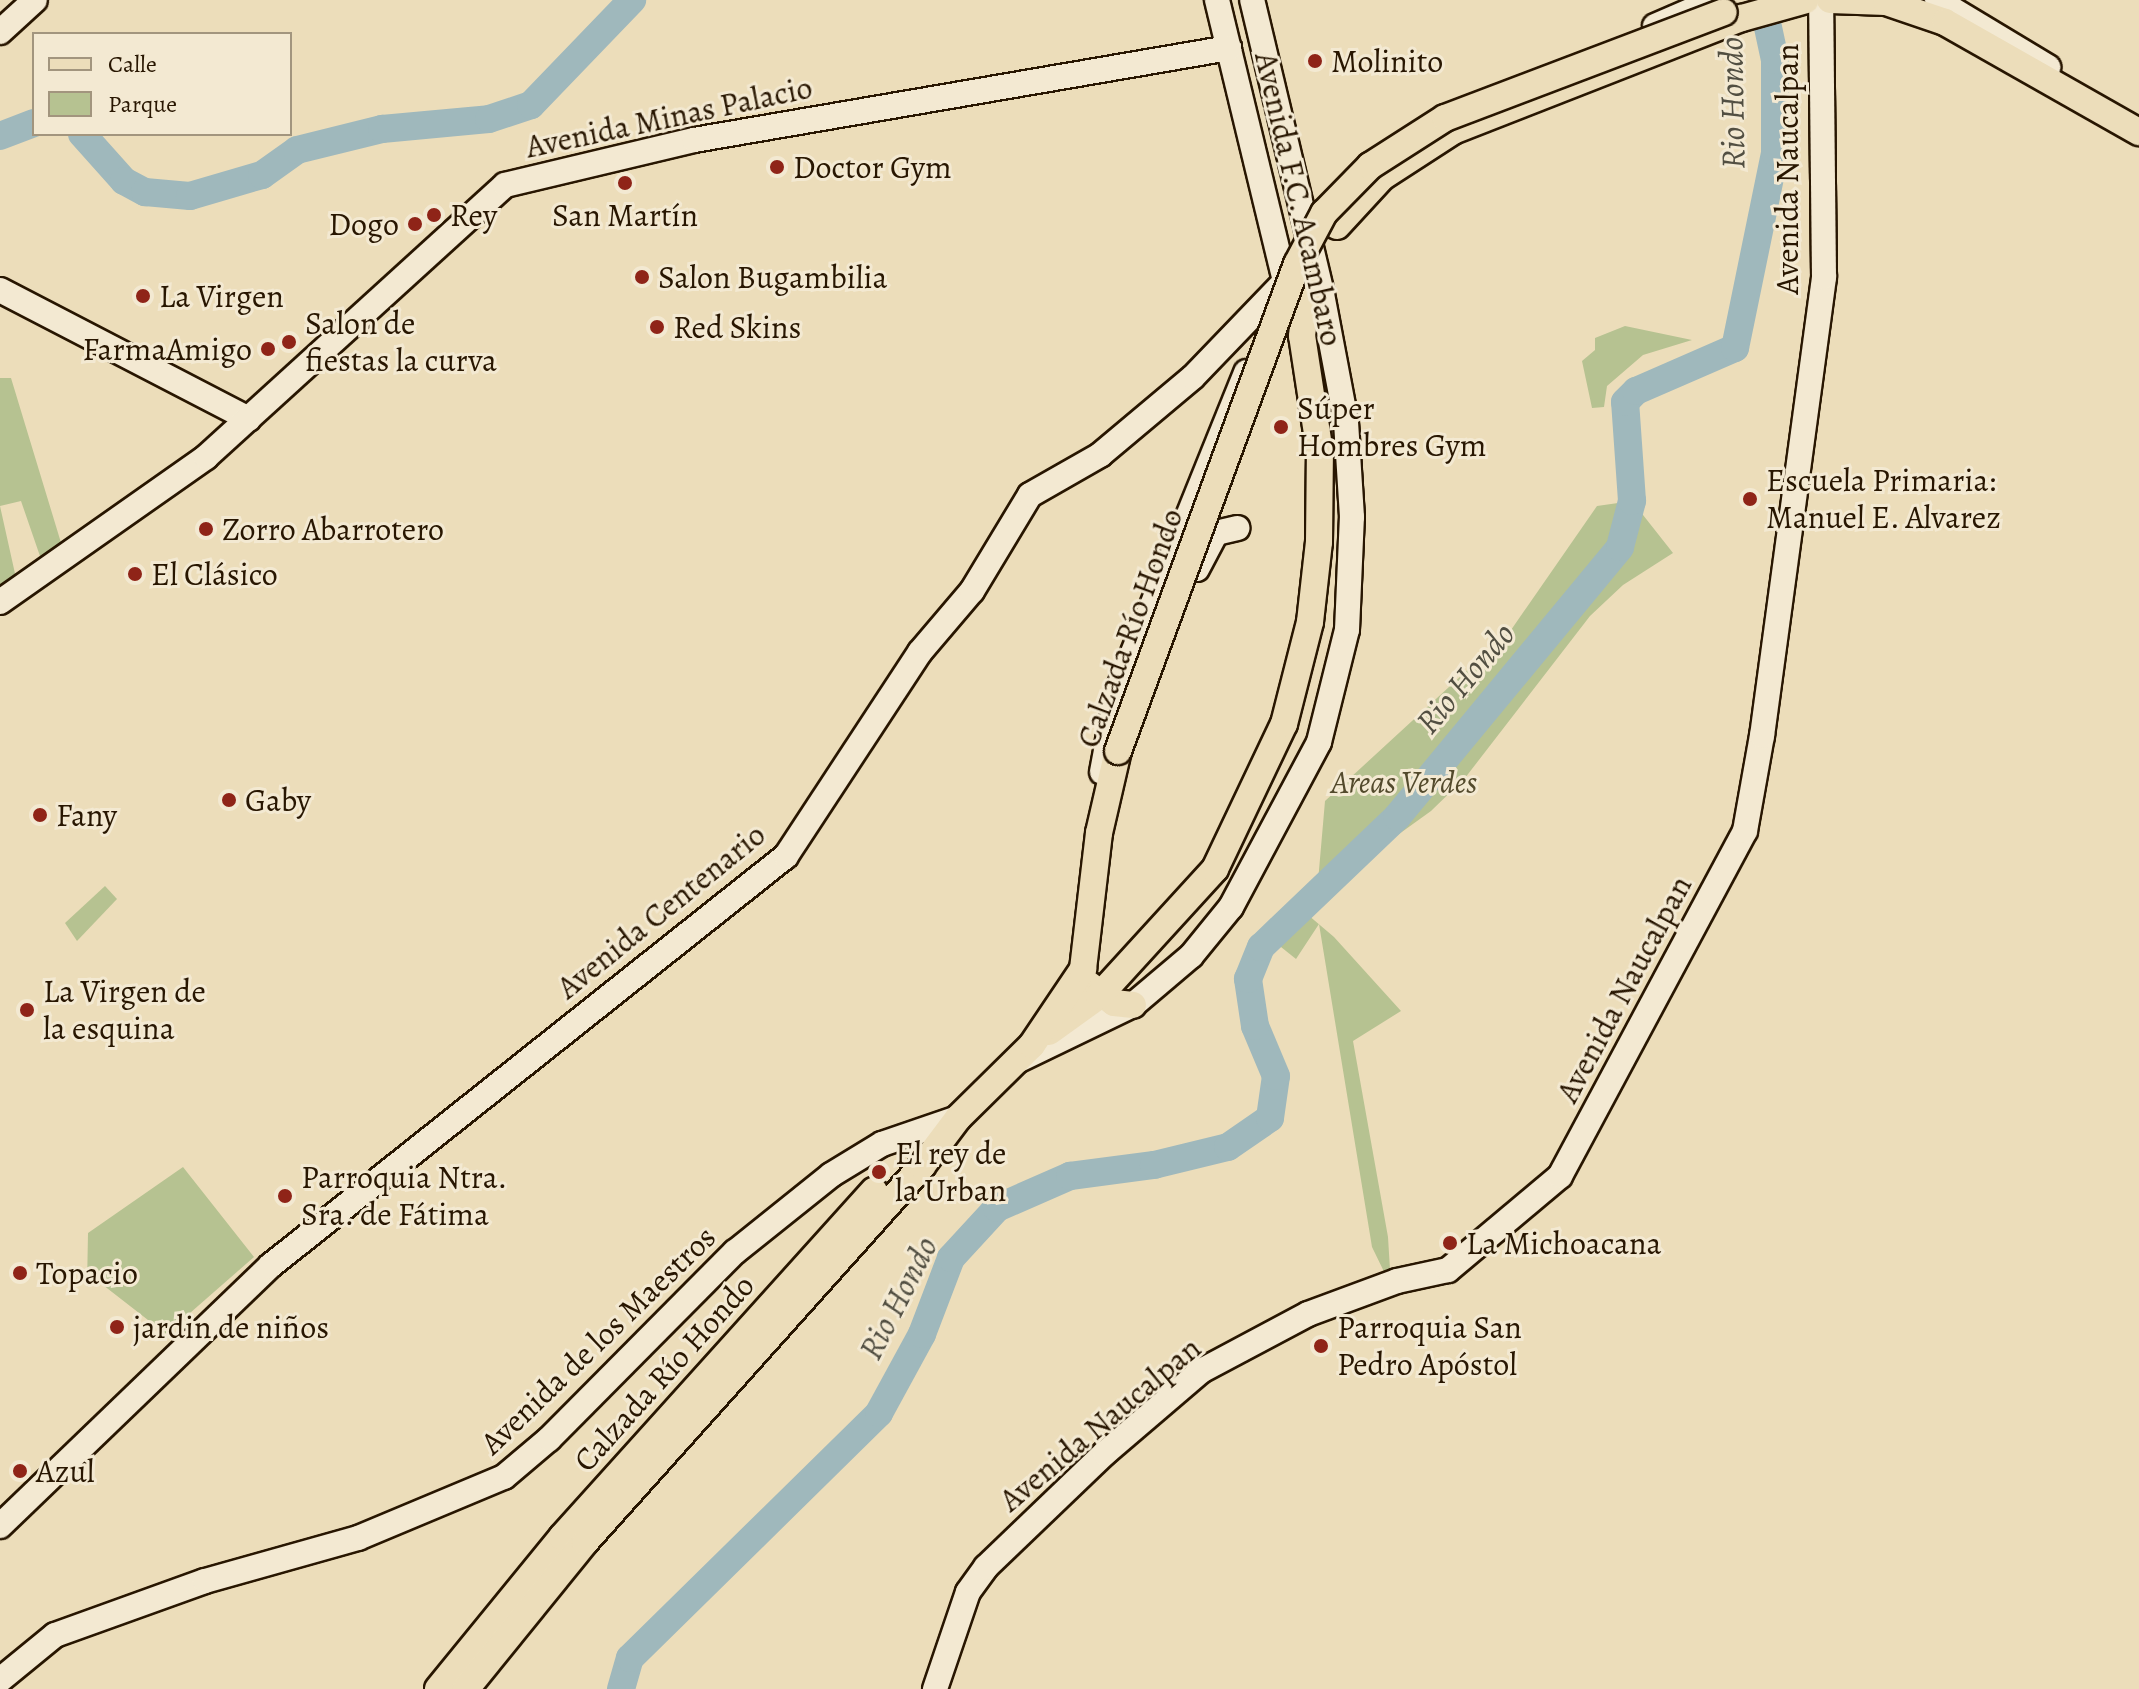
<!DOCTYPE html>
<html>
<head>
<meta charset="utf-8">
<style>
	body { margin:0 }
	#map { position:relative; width:2139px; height:1689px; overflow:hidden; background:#ecddba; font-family:Alegreya,serif }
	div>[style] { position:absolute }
	.green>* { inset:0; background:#b6c291 }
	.river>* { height:28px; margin:-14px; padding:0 14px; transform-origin:14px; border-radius:14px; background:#9fb8bc }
	.roads { filter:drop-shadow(2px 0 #281601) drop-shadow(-2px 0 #281601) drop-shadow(0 2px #281601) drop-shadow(0 -2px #281601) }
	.secondary>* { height:24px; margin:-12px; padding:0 12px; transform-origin:12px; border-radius:12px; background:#f3e9d2 }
	.primary>* { height:26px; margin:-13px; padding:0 13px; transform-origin:13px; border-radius:13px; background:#ecddba }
	.bridges { filter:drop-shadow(2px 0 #281601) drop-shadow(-2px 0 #281601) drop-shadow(0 2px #281601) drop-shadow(0 -2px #281601) }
	.primary-bridge>* { height:26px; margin:-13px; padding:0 13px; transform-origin:13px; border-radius:13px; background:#ecddba }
	.dots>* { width:22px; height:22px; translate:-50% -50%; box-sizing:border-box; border:4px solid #f3e9d2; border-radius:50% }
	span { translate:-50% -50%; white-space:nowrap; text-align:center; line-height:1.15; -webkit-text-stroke:6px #f3e9d2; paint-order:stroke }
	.poi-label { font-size:32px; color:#281601 }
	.left { translate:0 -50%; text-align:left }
	.right { translate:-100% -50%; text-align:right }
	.street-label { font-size:32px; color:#281601 }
	.park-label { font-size:32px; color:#534a2c; font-style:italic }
	.water-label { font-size:34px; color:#524f42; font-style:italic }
	.legend { position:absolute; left:32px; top:32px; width:260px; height:104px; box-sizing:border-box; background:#f3e9d2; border:2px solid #a2957e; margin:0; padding:10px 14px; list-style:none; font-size:24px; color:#281601 }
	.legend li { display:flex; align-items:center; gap:16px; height:40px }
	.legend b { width:40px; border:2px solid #a2957e }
</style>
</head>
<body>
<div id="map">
	<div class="green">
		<i style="clip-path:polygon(1625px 326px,1692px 340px,1643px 355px,1607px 386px,1604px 407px,1592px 408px,1582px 361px,1595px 350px,1595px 338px)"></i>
		<i style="clip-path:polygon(0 378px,11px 378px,62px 546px,41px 559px,21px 501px,0 506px,16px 578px,0 585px)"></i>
		<i style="clip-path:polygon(1632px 501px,1673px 553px,1623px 585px,1590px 616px,1465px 778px,1431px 811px,1317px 893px,1325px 801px,1511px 630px,1597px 506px)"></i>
		<i style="clip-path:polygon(105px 886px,117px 899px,77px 941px,65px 923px)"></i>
		<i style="clip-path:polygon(1301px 909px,1334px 937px,1401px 1011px,1353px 1041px,1388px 1237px,1391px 1286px,1372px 1247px,1319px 924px,1296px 959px,1271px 939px)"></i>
		<i style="clip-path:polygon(183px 1167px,254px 1257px,166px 1334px,94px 1278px,87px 1287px,88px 1233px)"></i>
	</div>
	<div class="river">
		<i style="left:82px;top:134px;width:63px;rotate:48.2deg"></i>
		<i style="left:124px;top:181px;width:24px;rotate:28deg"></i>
		<i style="left:145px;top:192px;width:45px;rotate:5.1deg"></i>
		<i style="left:190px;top:196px;width:75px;rotate:-16.3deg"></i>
		<i style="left:262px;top:175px;width:43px;rotate:-35.5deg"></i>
		<i style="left:297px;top:150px;width:88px;rotate:-13.9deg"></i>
		<i style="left:382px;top:129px;width:107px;rotate:-5.3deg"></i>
		<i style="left:489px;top:119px;width:44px;rotate:-18.4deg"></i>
		<i style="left:531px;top:105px;width:146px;rotate:-46.1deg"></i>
		<i style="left:0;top:136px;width:36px;rotate:-21deg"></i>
		<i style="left:621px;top:1689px;width:32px;rotate:-74deg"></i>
		<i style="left:630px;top:1658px;width:349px;rotate:-44.5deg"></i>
		<i style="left:879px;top:1413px;width:90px;rotate:-61.4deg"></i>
		<i style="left:922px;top:1334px;width:81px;rotate:-69.1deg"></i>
		<i style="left:951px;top:1258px;width:68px;rotate:-47.4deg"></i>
		<i style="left:997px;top:1208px;width:80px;rotate:-23.7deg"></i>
		<i style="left:1070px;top:1176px;width:85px;rotate:-7.5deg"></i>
		<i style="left:1154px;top:1165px;width:76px;rotate:-13.7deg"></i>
		<i style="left:1228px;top:1147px;width:51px;rotate:-34.6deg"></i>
		<i style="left:1270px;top:1118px;width:42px;rotate:-81.9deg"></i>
		<i style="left:1276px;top:1076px;width:54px;rotate:-112.8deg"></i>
		<i style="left:1255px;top:1026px;width:48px;rotate:-98.5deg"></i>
		<i style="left:1248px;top:979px;width:35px;rotate:-68deg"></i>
		<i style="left:1261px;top:947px;width:188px;rotate:-43.7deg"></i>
		<i style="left:1397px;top:817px;width:350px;rotate:-50.4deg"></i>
		<i style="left:1620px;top:547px;width:48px;rotate:-75.4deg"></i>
		<i style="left:1632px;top:501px;width:99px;rotate:-94deg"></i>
		<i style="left:1625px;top:402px;width:16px;rotate:-45deg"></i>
		<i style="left:1636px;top:391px;width:108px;rotate:-23.5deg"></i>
		<i style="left:1735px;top:348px;width:199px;rotate:-78.4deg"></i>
		<i style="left:1775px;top:153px;width:93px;rotate:-90deg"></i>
		<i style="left:1775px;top:60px;width:43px;rotate:-102.1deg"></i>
	</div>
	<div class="roads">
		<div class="secondary">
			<i style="left:1217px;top:0;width:302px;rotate:76.4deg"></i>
			<i style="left:1937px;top:0;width:130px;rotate:31.1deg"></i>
			<i style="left:1655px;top:26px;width:65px;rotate:-23.4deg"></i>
			<i style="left:0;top:32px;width:47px;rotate:-42.4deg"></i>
			<i style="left:0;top:290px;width:280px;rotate:27.4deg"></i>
			<i style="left:1197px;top:569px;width:41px;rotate:-62.2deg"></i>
			<i style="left:1216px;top:533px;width:22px;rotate:-13deg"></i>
			<i style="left:0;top:602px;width:252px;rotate:-35.1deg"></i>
			<i style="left:206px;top:457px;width:404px;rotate:-42.3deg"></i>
			<i style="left:505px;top:185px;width:194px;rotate:-13.4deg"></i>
			<i style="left:694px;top:140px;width:543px;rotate:-9.76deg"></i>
			<i style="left:1102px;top:772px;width:81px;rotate:-79.4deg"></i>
			<i style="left:1117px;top:692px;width:345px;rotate:-68deg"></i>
			<i style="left:1015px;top:1062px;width:131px;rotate:-25.8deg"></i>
			<i style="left:1133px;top:1005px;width:76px;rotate:-40.2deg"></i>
			<i style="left:1191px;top:956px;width:63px;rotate:-50.8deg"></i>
			<i style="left:1231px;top:907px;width:187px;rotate:-61.9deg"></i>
			<i style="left:1319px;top:742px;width:115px;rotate:-76deg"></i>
			<i style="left:1347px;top:630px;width:113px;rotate:-87.5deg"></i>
			<i style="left:1352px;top:517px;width:96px;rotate:-93.6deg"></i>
			<i style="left:1346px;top:421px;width:134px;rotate:-100.7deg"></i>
			<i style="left:1321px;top:289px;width:297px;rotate:-103.4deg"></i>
			<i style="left:0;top:1526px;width:375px;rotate:-43.9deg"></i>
			<i style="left:270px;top:1266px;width:659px;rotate:-38.47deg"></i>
			<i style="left:786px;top:856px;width:244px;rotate:-56.7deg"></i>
			<i style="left:920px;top:652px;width:80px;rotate:-49.6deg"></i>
			<i style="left:972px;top:591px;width:112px;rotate:-58.9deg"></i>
			<i style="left:1030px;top:495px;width:81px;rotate:-29.7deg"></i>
			<i style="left:1100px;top:455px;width:121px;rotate:-40deg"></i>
			<i style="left:1193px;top:377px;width:146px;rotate:-46.1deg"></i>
			<i style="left:0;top:1680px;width:71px;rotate:-39.3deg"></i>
			<i style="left:55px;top:1635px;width:159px;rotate:-19.8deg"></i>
			<i style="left:205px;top:1581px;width:159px;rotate:-15.7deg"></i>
			<i style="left:358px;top:1538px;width:158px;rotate:-22.7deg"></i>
			<i style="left:504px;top:1477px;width:59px;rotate:-40.2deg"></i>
			<i style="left:549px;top:1439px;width:264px;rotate:-45.2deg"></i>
			<i style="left:735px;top:1252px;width:123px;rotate:-38.7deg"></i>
			<i style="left:831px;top:1175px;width:60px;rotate:-31.3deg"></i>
			<i style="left:882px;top:1144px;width:80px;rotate:-18.9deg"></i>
			<i style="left:935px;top:1689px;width:102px;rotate:-71.2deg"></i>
			<i style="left:968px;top:1592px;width:31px;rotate:-54deg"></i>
			<i style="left:986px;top:1567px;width:165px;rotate:-43.8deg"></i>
			<i style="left:1105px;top:1453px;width:126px;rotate:-40.5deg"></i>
			<i style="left:1201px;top:1371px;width:121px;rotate:-28deg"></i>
			<i style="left:1308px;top:1314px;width:95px;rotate:-20.3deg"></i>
			<i style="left:1397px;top:1281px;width:52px;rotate:-12.2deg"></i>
			<i style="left:1448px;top:1270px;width:146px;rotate:-40deg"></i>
			<i style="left:1560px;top:1176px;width:391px;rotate:-61.8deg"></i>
			<i style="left:1745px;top:831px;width:97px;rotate:-79.9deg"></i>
			<i style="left:1762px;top:736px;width:463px;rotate:-82.3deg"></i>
			<i style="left:1824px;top:277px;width:277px;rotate:-90.6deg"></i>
		</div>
		<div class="primary">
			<i style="left:1830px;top:0;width:56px;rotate:2deg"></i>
			<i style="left:1886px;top:2px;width:62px;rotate:18.7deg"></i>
			<i style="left:1945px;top:22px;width:223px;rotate:29.6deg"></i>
			<i style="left:1337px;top:226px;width:67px;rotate:-47.4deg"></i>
			<i style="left:1382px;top:177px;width:85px;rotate:-32.9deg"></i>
			<i style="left:1453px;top:131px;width:310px;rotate:-21.4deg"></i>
			<i style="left:1742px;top:18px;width:66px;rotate:-15.7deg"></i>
			<i style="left:1088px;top:984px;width:32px;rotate:36deg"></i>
			<i style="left:1114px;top:1003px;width:19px;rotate:6deg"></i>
			<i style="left:1049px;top:1032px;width:62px;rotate:-35.8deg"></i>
			<i style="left:1099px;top:996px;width:172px;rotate:-47.6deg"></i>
			<i style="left:1215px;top:869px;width:161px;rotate:-64.6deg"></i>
			<i style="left:1284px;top:724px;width:105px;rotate:-75.7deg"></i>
			<i style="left:1310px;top:622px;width:81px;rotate:-83.6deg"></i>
			<i style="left:1319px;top:542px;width:89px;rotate:-89.4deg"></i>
			<i style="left:1320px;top:453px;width:118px;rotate:-98.7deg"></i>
			<i style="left:1302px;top:336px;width:64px;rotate:-83.8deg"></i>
			<i style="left:438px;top:1689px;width:196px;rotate:-50.8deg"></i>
			<i style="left:562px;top:1537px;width:466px;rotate:-48deg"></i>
			<i style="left:466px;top:1689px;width:189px;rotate:-51deg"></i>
			<i style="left:585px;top:1542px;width:505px;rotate:-48.13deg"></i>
			<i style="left:922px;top:1166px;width:60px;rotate:-53.1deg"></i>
			<i style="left:958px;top:1118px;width:104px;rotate:-44.6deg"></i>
			<i style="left:1032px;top:1045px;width:92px;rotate:-56.1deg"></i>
			<i style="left:1083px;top:969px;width:137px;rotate:-83.3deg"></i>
			<i style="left:1099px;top:833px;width:84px;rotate:-77deg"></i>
		</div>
	</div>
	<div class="bridges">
		<div class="primary-bridge">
			<i style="left:1118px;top:751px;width:519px;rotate:-69.82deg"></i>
			<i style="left:1297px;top:264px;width:58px;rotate:-62.1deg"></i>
			<i style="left:1324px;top:213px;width:66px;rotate:-45.6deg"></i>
			<i style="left:1370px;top:166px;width:89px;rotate:-32.6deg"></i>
			<i style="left:1445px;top:118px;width:298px;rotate:-20.8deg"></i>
		</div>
	</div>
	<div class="dots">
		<i style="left:1315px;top:61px;background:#8f2418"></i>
		<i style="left:777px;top:167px;background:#8f2418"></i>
		<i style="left:625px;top:183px;background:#8f2418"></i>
		<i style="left:434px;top:215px;background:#8f2418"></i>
		<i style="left:415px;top:224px;background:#8f2418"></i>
		<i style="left:642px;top:277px;background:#8f2418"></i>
		<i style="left:143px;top:296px;background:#8f2418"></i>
		<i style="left:657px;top:327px;background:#8f2418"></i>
		<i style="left:289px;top:342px;background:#8f2418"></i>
		<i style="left:268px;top:349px;background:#8f2418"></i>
		<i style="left:1281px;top:427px;background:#8f2418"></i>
		<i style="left:1750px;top:499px;background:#8f2418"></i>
		<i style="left:206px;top:529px;background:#8f2418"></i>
		<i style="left:135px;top:574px;background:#8f2418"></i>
		<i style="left:229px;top:800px;background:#8f2418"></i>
		<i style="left:40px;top:815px;background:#8f2418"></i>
		<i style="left:27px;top:1010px;background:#8f2418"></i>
		<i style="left:879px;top:1172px;background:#8f2418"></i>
		<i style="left:285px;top:1196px;background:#8f2418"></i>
		<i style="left:1450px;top:1243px;background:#8f2418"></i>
		<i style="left:20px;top:1273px;background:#8f2418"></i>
		<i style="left:117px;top:1327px;background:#8f2418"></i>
		<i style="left:1321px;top:1346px;background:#8f2418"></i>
		<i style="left:20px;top:1471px;background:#8f2418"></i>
	</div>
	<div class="poi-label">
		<span class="left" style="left:1331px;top:61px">Molinito</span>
		<span class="left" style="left:793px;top:167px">Doctor Gym</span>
		<span class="left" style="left:450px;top:215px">Rey</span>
		<span style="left:625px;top:215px">San Martín</span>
		<span class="right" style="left:399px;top:224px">Dogo</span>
		<span class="left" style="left:658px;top:277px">Salon Bugambilia</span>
		<span class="left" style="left:159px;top:296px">La Virgen</span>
		<span class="left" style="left:305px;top:342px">Salon de<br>fiestas la curva</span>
		<span class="left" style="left:673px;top:327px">Red Skins</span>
		<span class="right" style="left:252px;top:349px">FarmaAmigo</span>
		<span class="left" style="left:1297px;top:427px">Súper<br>Hombres Gym</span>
		<span class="left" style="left:1766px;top:499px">Escuela Primaria:<br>Manuel E. Alvarez</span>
		<span class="left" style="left:222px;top:529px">Zorro Abarrotero</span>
		<span class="left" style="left:151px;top:574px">El Clásico</span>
		<span class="left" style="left:245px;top:800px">Gaby</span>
		<span class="left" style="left:56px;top:815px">Fany</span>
		<span class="left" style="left:43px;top:1010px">La Virgen de<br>la esquina</span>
		<span class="left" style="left:895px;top:1172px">El rey de<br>la Urban</span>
		<span class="left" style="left:301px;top:1196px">Parroquia Ntra.<br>Sra. de Fátima</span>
		<span class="left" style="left:1466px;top:1243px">La Michoacana</span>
		<span class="left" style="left:36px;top:1273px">Topacio</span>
		<span class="left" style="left:133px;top:1327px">jardin de niños</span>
		<span class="left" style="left:1337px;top:1346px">Parroquia San<br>Pedro Apóstol</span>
		<span class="left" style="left:36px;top:1471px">Azul</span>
	</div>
	<div class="street-label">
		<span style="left:669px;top:117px;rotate:-12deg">Avenida Minas Palacio</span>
		<span style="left:1787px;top:169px;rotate:-90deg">Avenida Naucalpan</span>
		<span style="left:1299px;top:199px;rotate:77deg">Avenida F.C. Acambaro</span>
		<span style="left:1130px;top:628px;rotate:-70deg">Calzada Río Hondo</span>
		<span style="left:661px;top:911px;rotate:-39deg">Avenida Centenario</span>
		<span style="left:1624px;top:989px;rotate:-62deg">Avenida Naucalpan</span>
		<span style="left:598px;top:1340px;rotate:-44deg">Avenida de los Maestros</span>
		<span style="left:664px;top:1373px;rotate:-48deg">Calzada Río Hondo</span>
		<span style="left:1100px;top:1424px;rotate:-40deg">Avenida Naucalpan</span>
	</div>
	<div class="park-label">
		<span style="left:1404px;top:782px">Areas Verdes</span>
	</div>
	<div class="water-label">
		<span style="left:1732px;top:103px;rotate:-91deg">Rio Hondo</span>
		<span style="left:1465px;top:678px;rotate:-50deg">Rio Hondo</span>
		<span style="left:898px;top:1298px;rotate:-63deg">Rio Hondo</span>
	</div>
	<ul class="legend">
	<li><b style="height:10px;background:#ecddba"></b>Calle</li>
	<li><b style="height:22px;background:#b6c291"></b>Parque</li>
	</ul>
</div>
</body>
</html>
